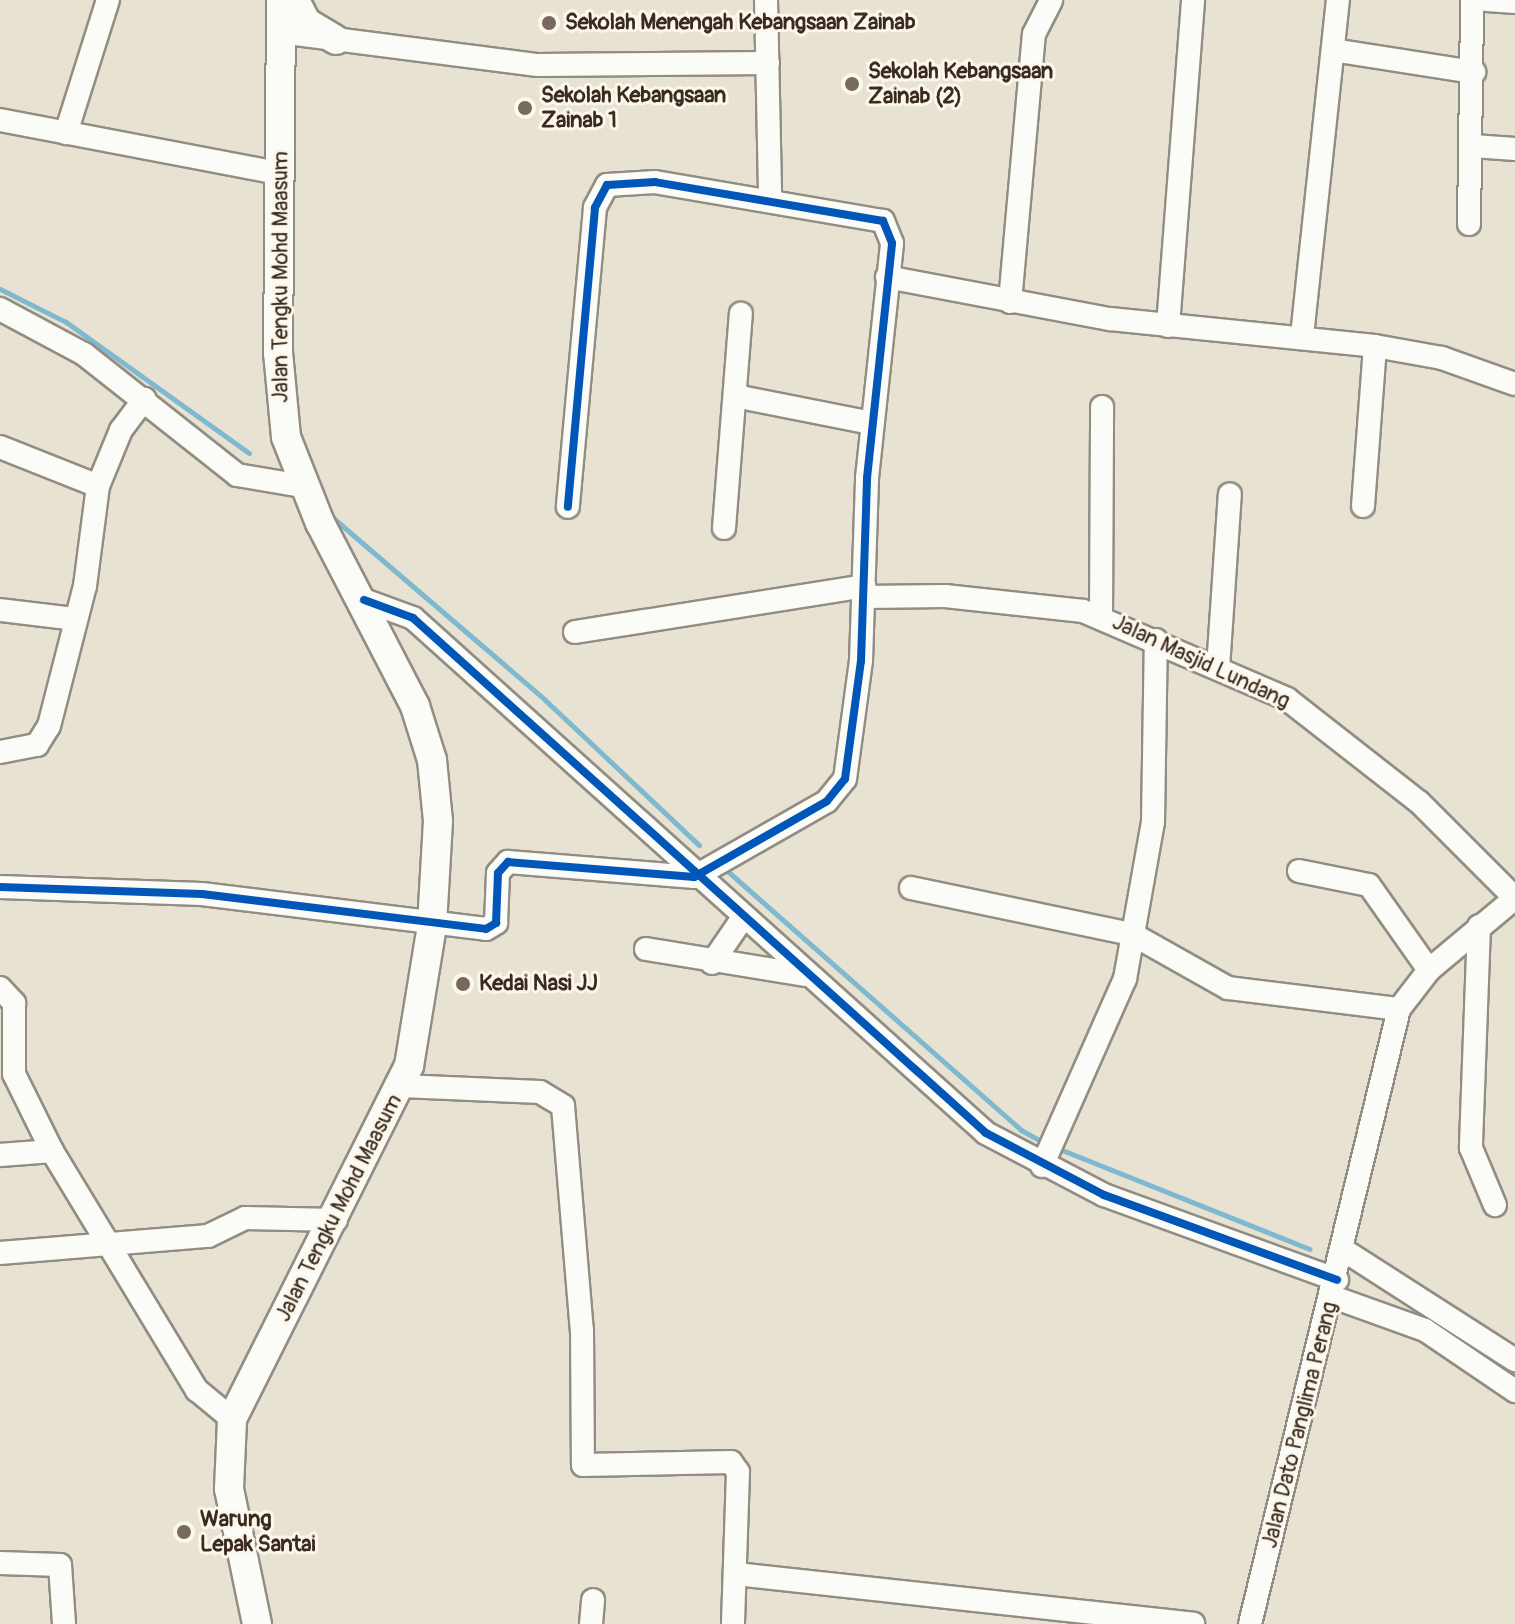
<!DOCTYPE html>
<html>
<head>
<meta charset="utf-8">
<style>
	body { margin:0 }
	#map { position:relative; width:1515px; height:1624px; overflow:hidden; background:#e7e2d1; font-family:Pangolin,sans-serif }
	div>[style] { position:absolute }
	.stream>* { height:5px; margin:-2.5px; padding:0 2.5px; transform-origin:2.5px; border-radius:2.5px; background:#7fb9d0 }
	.roads { filter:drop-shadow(2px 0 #928d82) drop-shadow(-2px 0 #928d82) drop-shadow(0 2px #928d82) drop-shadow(0 -2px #928d82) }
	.minor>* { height:22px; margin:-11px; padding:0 11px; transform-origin:11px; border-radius:11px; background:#fbfbf8 }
	.major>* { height:28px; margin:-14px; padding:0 14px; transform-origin:14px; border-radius:14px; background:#fbfbf8 }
	.cycleway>* { height:8px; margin:-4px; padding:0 4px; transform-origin:4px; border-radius:4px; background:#0057b8 }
	.dots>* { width:22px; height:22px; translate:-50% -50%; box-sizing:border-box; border:4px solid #fbf7ec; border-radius:50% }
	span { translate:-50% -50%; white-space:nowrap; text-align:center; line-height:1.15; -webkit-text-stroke:6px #fbf7ec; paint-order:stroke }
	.poi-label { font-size:22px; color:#3b2a1e; font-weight:700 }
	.left { translate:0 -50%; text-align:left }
	.street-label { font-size:22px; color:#3b2a1e }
</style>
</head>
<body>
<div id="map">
	<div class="stream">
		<i style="left:0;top:289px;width:74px;rotate:26.6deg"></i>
		<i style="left:66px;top:322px;width:225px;rotate:35.6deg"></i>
		<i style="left:332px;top:517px;width:279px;rotate:40.6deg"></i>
		<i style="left:544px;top:699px;width:213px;rotate:43.3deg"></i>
		<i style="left:724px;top:868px;width:396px;rotate:41.4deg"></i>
		<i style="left:1021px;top:1130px;width:26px;rotate:29deg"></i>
		<i style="left:1057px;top:1148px;width:272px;rotate:21.8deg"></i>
	</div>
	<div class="roads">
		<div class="minor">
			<i style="left:766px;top:0;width:199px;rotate:88.8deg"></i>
			<i style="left:1487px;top:0;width:28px;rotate:4deg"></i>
			<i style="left:280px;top:32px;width:260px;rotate:7.3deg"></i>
			<i style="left:538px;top:65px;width:230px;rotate:-0.5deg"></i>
			<i style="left:1333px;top:50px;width:143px;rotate:8.9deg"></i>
			<i style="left:0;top:120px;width:284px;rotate:10.8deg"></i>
			<i style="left:66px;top:133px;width:139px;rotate:-72.5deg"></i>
			<i style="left:1473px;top:146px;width:42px;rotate:4.1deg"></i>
			<i style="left:1469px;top:224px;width:224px;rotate:-89.2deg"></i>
			<i style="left:887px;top:277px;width:227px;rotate:10.7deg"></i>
			<i style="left:1110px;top:319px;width:266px;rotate:5.8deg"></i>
			<i style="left:1375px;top:346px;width:68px;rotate:10.2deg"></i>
			<i style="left:1442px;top:358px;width:77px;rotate:19.6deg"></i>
			<i style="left:1010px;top:302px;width:269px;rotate:-84.9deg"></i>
			<i style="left:1034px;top:34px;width:38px;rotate:-63deg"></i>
			<i style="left:0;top:309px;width:95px;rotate:28.2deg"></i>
			<i style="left:84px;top:354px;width:195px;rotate:38.3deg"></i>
			<i style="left:237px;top:475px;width:67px;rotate:9.5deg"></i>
			<i style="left:1168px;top:326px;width:327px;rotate:-85.6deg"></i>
			<i style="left:1302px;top:336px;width:338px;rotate:-83.9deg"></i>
			<i style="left:735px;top:396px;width:139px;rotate:11.2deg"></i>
			<i style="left:0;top:447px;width:105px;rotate:21.7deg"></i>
			<i style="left:1363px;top:506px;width:160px;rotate:-85.7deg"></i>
			<i style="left:724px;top:528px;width:215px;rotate:-85.5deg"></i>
			<i style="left:864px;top:597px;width:81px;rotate:-0.7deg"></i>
			<i style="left:945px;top:596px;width:139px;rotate:6.2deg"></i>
			<i style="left:1083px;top:611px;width:222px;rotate:23.3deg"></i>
			<i style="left:1287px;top:699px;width:167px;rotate:38deg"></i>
			<i style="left:1419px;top:802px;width:136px;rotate:45deg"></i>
			<i style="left:364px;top:600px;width:52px;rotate:20.2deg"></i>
			<i style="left:413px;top:618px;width:770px;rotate:41.95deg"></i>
			<i style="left:986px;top:1133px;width:133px;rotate:27.7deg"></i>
			<i style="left:1104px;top:1195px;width:248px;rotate:20deg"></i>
			<i style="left:0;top:610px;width:76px;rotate:6.8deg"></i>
			<i style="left:1101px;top:616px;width:209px;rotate:-89.7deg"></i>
			<i style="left:575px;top:632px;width:293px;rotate:-9deg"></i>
			<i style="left:1218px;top:668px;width:174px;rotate:-86.1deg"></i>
			<i style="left:0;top:752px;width:38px;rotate:-11deg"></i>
			<i style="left:37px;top:745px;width:22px;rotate:-58deg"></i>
			<i style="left:49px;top:726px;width:145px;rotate:-75.6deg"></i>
			<i style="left:85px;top:586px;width:101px;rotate:-82.6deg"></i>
			<i style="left:98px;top:486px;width:61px;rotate:-67.7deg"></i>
			<i style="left:121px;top:430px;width:39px;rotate:-53deg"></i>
			<i style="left:1299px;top:871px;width:71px;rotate:11.3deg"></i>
			<i style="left:1369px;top:885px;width:104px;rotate:54.8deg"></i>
			<i style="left:0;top:887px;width:202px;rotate:2deg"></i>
			<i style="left:202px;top:894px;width:286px;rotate:7deg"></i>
			<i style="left:486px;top:929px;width:12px;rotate:-31deg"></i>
			<i style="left:496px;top:923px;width:50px;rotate:-87.7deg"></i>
			<i style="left:498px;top:873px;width:15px;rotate:-48deg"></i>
			<i style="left:508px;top:862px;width:187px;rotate:4.6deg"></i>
			<i style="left:694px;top:877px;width:153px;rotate:-29.7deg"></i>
			<i style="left:827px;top:801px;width:28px;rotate:-51deg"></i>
			<i style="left:845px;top:779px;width:119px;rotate:-82.3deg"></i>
			<i style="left:861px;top:661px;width:183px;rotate:-88.1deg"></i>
			<i style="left:867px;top:478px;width:236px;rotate:-83.9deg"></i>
			<i style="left:892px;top:243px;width:24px;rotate:-112deg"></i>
			<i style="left:883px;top:221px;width:231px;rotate:-170.3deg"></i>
			<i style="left:655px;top:182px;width:48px;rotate:176.4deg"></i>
			<i style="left:607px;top:185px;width:26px;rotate:118deg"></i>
			<i style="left:595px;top:208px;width:300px;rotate:95.2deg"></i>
			<i style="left:911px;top:888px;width:226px;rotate:11.8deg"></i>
			<i style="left:1132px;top:934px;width:110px;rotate:29.4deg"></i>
			<i style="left:1228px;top:988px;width:172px;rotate:7deg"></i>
			<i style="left:1479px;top:926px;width:222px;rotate:92.1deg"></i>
			<i style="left:1471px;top:1148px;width:62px;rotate:67.2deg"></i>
			<i style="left:646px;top:949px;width:161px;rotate:9.3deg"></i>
			<i style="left:712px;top:963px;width:53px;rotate:-55.7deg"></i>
			<i style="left:0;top:988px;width:21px;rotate:47deg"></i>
			<i style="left:14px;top:1003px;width:71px;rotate:90deg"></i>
			<i style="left:14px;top:1074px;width:86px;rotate:63.7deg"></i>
			<i style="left:52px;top:1151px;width:280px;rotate:58.8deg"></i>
			<i style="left:197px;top:1390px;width:45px;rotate:39.6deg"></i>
			<i style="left:402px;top:1086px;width:138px;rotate:2.5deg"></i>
			<i style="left:540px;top:1092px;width:27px;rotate:31deg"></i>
			<i style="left:563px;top:1106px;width:225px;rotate:85.2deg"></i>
			<i style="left:582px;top:1330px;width:135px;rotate:89.6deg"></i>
			<i style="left:583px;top:1465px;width:148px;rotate:-1.2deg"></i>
			<i style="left:731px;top:1462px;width:12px;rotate:55deg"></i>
			<i style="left:738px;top:1472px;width:152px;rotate:91.9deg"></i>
			<i style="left:0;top:1155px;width:52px;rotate:-4.4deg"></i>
			<i style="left:1042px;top:1166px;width:205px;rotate:-66.1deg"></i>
			<i style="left:1125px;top:979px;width:159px;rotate:-79.9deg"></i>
			<i style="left:1153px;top:822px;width:182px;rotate:-89.1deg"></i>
			<i style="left:1345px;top:1251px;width:202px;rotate:32.7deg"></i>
			<i style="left:0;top:1253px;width:209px;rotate:-4.7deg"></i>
			<i style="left:208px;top:1236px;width:41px;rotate:-25.9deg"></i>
			<i style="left:245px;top:1218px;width:91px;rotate:1.3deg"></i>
			<i style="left:1333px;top:1297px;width:98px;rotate:19.7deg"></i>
			<i style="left:1425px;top:1330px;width:109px;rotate:34.1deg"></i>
			<i style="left:0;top:1563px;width:60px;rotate:1.9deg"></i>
			<i style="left:60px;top:1565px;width:59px;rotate:86.1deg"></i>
			<i style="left:736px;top:1574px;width:460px;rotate:6.2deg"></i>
			<i style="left:591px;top:1624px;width:24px;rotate:-85deg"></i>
			<i style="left:1250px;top:1624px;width:633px;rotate:-76.38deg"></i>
			<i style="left:1399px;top:1009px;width:49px;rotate:-52.4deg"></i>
			<i style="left:1429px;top:970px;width:112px;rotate:-39.9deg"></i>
		</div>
		<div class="major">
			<i style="left:295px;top:0;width:25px;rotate:63deg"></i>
			<i style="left:306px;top:22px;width:35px;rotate:31deg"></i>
			<i style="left:257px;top:1624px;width:138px;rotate:-101.7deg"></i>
			<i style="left:229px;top:1489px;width:70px;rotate:-87.5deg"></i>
			<i style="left:232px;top:1419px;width:395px;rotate:-63.4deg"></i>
			<i style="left:409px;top:1066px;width:143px;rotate:-80.7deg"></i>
			<i style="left:432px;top:925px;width:104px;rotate:-86.7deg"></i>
			<i style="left:438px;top:821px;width:61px;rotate:-95.6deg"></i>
			<i style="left:432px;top:760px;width:57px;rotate:-107.5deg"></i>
			<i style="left:415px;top:706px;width:206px;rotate:-117.4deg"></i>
			<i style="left:320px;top:523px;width:92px;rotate:-111.6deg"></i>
			<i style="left:286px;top:437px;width:84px;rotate:-95.4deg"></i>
			<i style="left:278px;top:353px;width:353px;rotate:-89.5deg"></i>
		</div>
	</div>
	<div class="cycleway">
		<i style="left:364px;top:600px;width:52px;rotate:20.2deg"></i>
		<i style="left:413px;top:618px;width:770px;rotate:41.95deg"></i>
		<i style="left:986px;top:1133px;width:133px;rotate:27.7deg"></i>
		<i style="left:1104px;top:1195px;width:248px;rotate:20deg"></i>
		<i style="left:0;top:887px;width:202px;rotate:2deg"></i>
		<i style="left:202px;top:894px;width:286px;rotate:7deg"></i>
		<i style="left:486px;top:929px;width:12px;rotate:-31deg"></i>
		<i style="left:496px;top:923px;width:50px;rotate:-87.7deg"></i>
		<i style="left:498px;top:873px;width:15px;rotate:-48deg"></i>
		<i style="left:508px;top:862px;width:187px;rotate:4.6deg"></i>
		<i style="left:694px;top:877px;width:153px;rotate:-29.7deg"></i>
		<i style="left:827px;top:801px;width:28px;rotate:-51deg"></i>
		<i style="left:845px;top:779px;width:119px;rotate:-82.3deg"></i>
		<i style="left:861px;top:661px;width:183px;rotate:-88.1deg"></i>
		<i style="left:867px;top:478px;width:236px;rotate:-83.9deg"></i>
		<i style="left:892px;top:243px;width:24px;rotate:-112deg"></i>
		<i style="left:883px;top:221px;width:231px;rotate:-170.3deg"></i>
		<i style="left:655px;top:182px;width:48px;rotate:176.4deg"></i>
		<i style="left:607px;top:185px;width:26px;rotate:118deg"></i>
		<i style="left:595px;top:208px;width:300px;rotate:95.2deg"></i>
	</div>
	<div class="dots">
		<i style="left:549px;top:23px;background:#776a5d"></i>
		<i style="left:852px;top:84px;background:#776a5d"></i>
		<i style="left:525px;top:108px;background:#776a5d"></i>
		<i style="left:463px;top:984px;background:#776a5d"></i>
		<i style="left:184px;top:1532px;background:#776a5d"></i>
	</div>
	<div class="poi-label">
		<span class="left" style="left:565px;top:23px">Sekolah Menengah Kebangsaan Zainab</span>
		<span class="left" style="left:868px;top:84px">Sekolah Kebangsaan<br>Zainab (2)</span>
		<span class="left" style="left:541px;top:108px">Sekolah Kebangsaan<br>Zainab 1</span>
		<span class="left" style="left:479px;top:984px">Kedai Nasi JJ</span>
		<span class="left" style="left:200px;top:1532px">Warung<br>Lepak Santai</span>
	</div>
	<div class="street-label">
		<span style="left:281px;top:277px;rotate:-90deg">Jalan Tengku Mohd Maasum</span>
		<span style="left:1201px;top:662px;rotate:25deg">Jalan Masjid Lundang</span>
		<span style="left:339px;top:1208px;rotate:-63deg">Jalan Tengku Mohd Maasum</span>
		<span style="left:1300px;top:1425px;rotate:-76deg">Jalan Dato Panglima Perang</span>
	</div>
</div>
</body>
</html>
